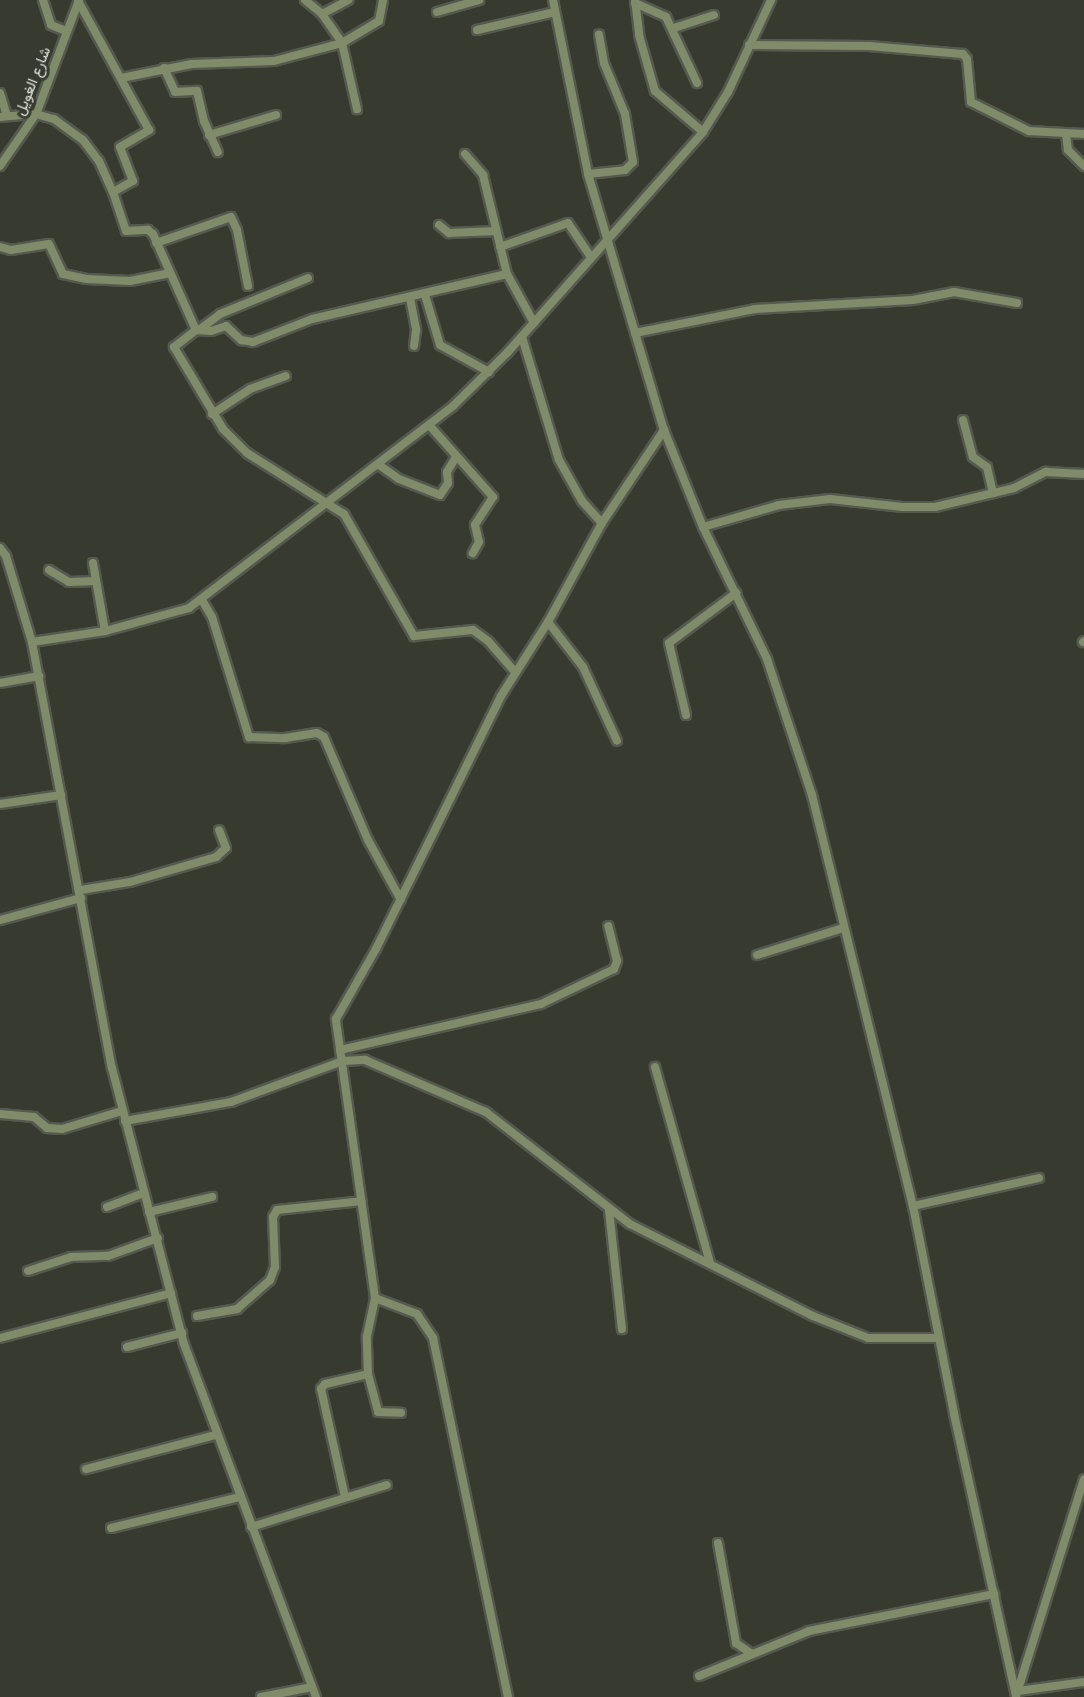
<!DOCTYPE html>
<html>
<head>
<meta charset="utf-8">
<style>
	body { margin:0 }
	#map { position:relative; width:1084px; height:1697px; overflow:hidden; background:#363a2f; font-family:"Golos Text",Vazirmatn,sans-serif }
	div>[style] { position:absolute }
	.roads { filter:drop-shadow(2px 0 #55594f) drop-shadow(-2px 0 #55594f) drop-shadow(0 2px #55594f) drop-shadow(0 -2px #55594f) }
	.minor>* { height:8px; margin:-4px; padding:0 4px; transform-origin:4px; border-radius:4px; background:#808b69 }
	span { translate:-50% -50%; white-space:nowrap; text-align:center; line-height:1.15; -webkit-text-stroke:6px #363a2f; paint-order:stroke }
	.street-label { font-size:15px; color:#e3e5df }
</style>
</head>
<body>
<div id="map">
	<div class="roads">
		<div class="minor">
			<i style="left:43px;top:0;width:26px;rotate:72deg"></i>
			<i style="left:51px;top:25px;width:16px;rotate:22deg"></i>
			<i style="left:305px;top:0;width:22px;rotate:39deg"></i>
			<i style="left:322px;top:14px;width:35px;rotate:55deg"></i>
			<i style="left:342px;top:43px;width:68px;rotate:77.2deg"></i>
			<i style="left:553px;top:0;width:177px;rotate:78.6deg"></i>
			<i style="left:588px;top:174px;width:267px;rotate:73.5deg"></i>
			<i style="left:664px;top:430px;width:105px;rotate:68.1deg"></i>
			<i style="left:703px;top:527px;width:147px;rotate:64.1deg"></i>
			<i style="left:767px;top:659px;width:143px;rotate:71.7deg"></i>
			<i style="left:812px;top:795px;width:423px;rotate:76.2deg"></i>
			<i style="left:913px;top:1206px;width:212px;rotate:78.8deg"></i>
			<i style="left:954px;top:1414px;width:290px;rotate:77.6deg"></i>
			<i style="left:635px;top:0;width:35px;rotate:83deg"></i>
			<i style="left:639px;top:35px;width:58px;rotate:74.1deg"></i>
			<i style="left:655px;top:91px;width:63px;rotate:40.5deg"></i>
			<i style="left:635px;top:3px;width:34px;rotate:24deg"></i>
			<i style="left:666px;top:17px;width:73px;rotate:64.8deg"></i>
			<i style="left:437px;top:12px;width:44px;rotate:-15.9deg"></i>
			<i style="left:322px;top:14px;width:30px;rotate:-28deg"></i>
			<i style="left:674px;top:28px;width:42px;rotate:-18deg"></i>
			<i style="left:477px;top:30px;width:80px;rotate:-13deg"></i>
			<i style="left:749px;top:45px;width:120px;rotate:0.5deg"></i>
			<i style="left:869px;top:46px;width:94px;rotate:4.9deg"></i>
			<i style="left:963px;top:54px;width:6px;rotate:51deg"></i>
			<i style="left:967px;top:59px;width:43px;rotate:84.7deg"></i>
			<i style="left:971px;top:102px;width:65px;rotate:26.6deg"></i>
			<i style="left:1029px;top:131px;width:55px;rotate:3.1deg"></i>
			<i style="left:164px;top:68px;width:26px;rotate:65deg"></i>
			<i style="left:175px;top:92px;width:22px;rotate:-3deg"></i>
			<i style="left:197px;top:91px;width:31px;rotate:77deg"></i>
			<i style="left:204px;top:121px;width:34px;rotate:66deg"></i>
			<i style="left:121px;top:78px;width:72px;rotate:-11.2deg"></i>
			<i style="left:192px;top:64px;width:82px;rotate:-2.1deg"></i>
			<i style="left:274px;top:61px;width:70px;rotate:-14.8deg"></i>
			<i style="left:342px;top:43px;width:43px;rotate:-30.7deg"></i>
			<i style="left:379px;top:21px;width:21px;rotate:-79deg"></i>
			<i style="left:0;top:93px;width:24px;rotate:73deg"></i>
			<i style="left:0;top:117px;width:36px;rotate:-5deg"></i>
			<i style="left:36px;top:114px;width:19px;rotate:16deg"></i>
			<i style="left:54px;top:119px;width:36px;rotate:36deg"></i>
			<i style="left:83px;top:140px;width:26px;rotate:53deg"></i>
			<i style="left:99px;top:161px;width:34px;rotate:66deg"></i>
			<i style="left:113px;top:192px;width:23px;rotate:-29deg"></i>
			<i style="left:133px;top:181px;width:36px;rotate:-111deg"></i>
			<i style="left:120px;top:147px;width:34px;rotate:-30deg"></i>
			<i style="left:149px;top:130px;width:147px;rotate:-118.8deg"></i>
			<i style="left:1066px;top:134px;width:16px;rotate:83deg"></i>
			<i style="left:1068px;top:150px;width:23px;rotate:45deg"></i>
			<i style="left:209px;top:135px;width:70px;rotate:-16.6deg"></i>
			<i style="left:465px;top:154px;width:28px;rotate:49deg"></i>
			<i style="left:483px;top:175px;width:102px;rotate:76.4deg"></i>
			<i style="left:0;top:166px;width:63px;rotate:-55.3deg"></i>
			<i style="left:36px;top:114px;width:122px;rotate:-69.3deg"></i>
			<i style="left:588px;top:174px;width:37px;rotate:-6deg"></i>
			<i style="left:625px;top:170px;width:11px;rotate:-45deg"></i>
			<i style="left:633px;top:162px;width:49px;rotate:-99.5deg"></i>
			<i style="left:625px;top:114px;width:55px;rotate:-112.4deg"></i>
			<i style="left:604px;top:63px;width:29px;rotate:-100deg"></i>
			<i style="left:113px;top:192px;width:41px;rotate:71.6deg"></i>
			<i style="left:126px;top:231px;width:22px;rotate:-3deg"></i>
			<i style="left:148px;top:230px;width:6px;rotate:39deg"></i>
			<i style="left:153px;top:234px;width:105px;rotate:65.9deg"></i>
			<i style="left:196px;top:330px;width:28px;rotate:142deg"></i>
			<i style="left:174px;top:347px;width:96px;rotate:59.1deg"></i>
			<i style="left:223px;top:429px;width:34px;rotate:45deg"></i>
			<i style="left:247px;top:453px;width:115px;rotate:32.2deg"></i>
			<i style="left:344px;top:514px;width:141px;rotate:60.2deg"></i>
			<i style="left:414px;top:636px;width:59px;rotate:-5.8deg"></i>
			<i style="left:473px;top:630px;width:19px;rotate:36deg"></i>
			<i style="left:488px;top:641px;width:41px;rotate:48.9deg"></i>
			<i style="left:439px;top:225px;width:13px;rotate:39deg"></i>
			<i style="left:449px;top:233px;width:47px;rotate:-2.4deg"></i>
			<i style="left:156px;top:243px;width:79px;rotate:-19.1deg"></i>
			<i style="left:231px;top:217px;width:14px;rotate:65deg"></i>
			<i style="left:237px;top:230px;width:57px;rotate:78.9deg"></i>
			<i style="left:0;top:247px;width:11px;rotate:15deg"></i>
			<i style="left:11px;top:250px;width:38px;rotate:-9deg"></i>
			<i style="left:49px;top:244px;width:33px;rotate:65deg"></i>
			<i style="left:63px;top:274px;width:24px;rotate:12deg"></i>
			<i style="left:86px;top:279px;width:44px;rotate:2.6deg"></i>
			<i style="left:130px;top:281px;width:41px;rotate:-11.3deg"></i>
			<i style="left:500px;top:247px;width:72px;rotate:-19.4deg"></i>
			<i style="left:568px;top:223px;width:40px;rotate:56deg"></i>
			<i style="left:425px;top:295px;width:52px;rotate:73.3deg"></i>
			<i style="left:440px;top:345px;width:56px;rotate:28.9deg"></i>
			<i style="left:410px;top:298px;width:33px;rotate:79deg"></i>
			<i style="left:416px;top:330px;width:16px;rotate:97deg"></i>
			<i style="left:196px;top:330px;width:15px;rotate:4deg"></i>
			<i style="left:211px;top:331px;width:16px;rotate:-18deg"></i>
			<i style="left:226px;top:326px;width:21px;rotate:43deg"></i>
			<i style="left:241px;top:340px;width:12px;rotate:9deg"></i>
			<i style="left:253px;top:342px;width:63px;rotate:-21.3deg"></i>
			<i style="left:312px;top:319px;width:200px;rotate:-13deg"></i>
			<i style="left:507px;top:274px;width:56px;rotate:61.1deg"></i>
			<i style="left:199px;top:330px;width:26px;rotate:-37deg"></i>
			<i style="left:220px;top:314px;width:95px;rotate:-22.2deg"></i>
			<i style="left:635px;top:333px;width:122px;rotate:-11.3deg"></i>
			<i style="left:755px;top:309px;width:158px;rotate:-3.3deg"></i>
			<i style="left:913px;top:300px;width:42px;rotate:-11deg"></i>
			<i style="left:954px;top:292px;width:64px;rotate:9.9deg"></i>
			<i style="left:522px;top:337px;width:128px;rotate:73.3deg"></i>
			<i style="left:559px;top:460px;width:47px;rotate:60.7deg"></i>
			<i style="left:582px;top:501px;width:30px;rotate:48deg"></i>
			<i style="left:212px;top:414px;width:45px;rotate:-33.3deg"></i>
			<i style="left:250px;top:389px;width:38px;rotate:-20deg"></i>
			<i style="left:963px;top:420px;width:38px;rotate:75deg"></i>
			<i style="left:973px;top:457px;width:17px;rotate:36deg"></i>
			<i style="left:987px;top:467px;width:27px;rotate:77deg"></i>
			<i style="left:430px;top:426px;width:95px;rotate:48.4deg"></i>
			<i style="left:493px;top:497px;width:33px;rotate:123deg"></i>
			<i style="left:475px;top:525px;width:17px;rotate:77deg"></i>
			<i style="left:479px;top:542px;width:13px;rotate:119deg"></i>
			<i style="left:379px;top:465px;width:24px;rotate:35deg"></i>
			<i style="left:399px;top:479px;width:44px;rotate:21.3deg"></i>
			<i style="left:440px;top:495px;width:14px;rotate:-56deg"></i>
			<i style="left:448px;top:483px;width:11px;rotate:-95deg"></i>
			<i style="left:447px;top:472px;width:17px;rotate:-59deg"></i>
			<i style="left:703px;top:527px;width:79px;rotate:-16.1deg"></i>
			<i style="left:779px;top:505px;width:51px;rotate:-6.7deg"></i>
			<i style="left:830px;top:499px;width:73px;rotate:6.3deg"></i>
			<i style="left:903px;top:507px;width:32px"></i>
			<i style="left:935px;top:507px;width:81px;rotate:-13.5deg"></i>
			<i style="left:1014px;top:488px;width:36px;rotate:-27deg"></i>
			<i style="left:1046px;top:472px;width:38px;rotate:3deg"></i>
			<i style="left:0;top:548px;width:10px;rotate:53deg"></i>
			<i style="left:6px;top:556px;width:90px;rotate:73.2deg"></i>
			<i style="left:32px;top:642px;width:433px;rotate:79.4deg"></i>
			<i style="left:112px;top:1068px;width:285px;rotate:75.4deg"></i>
			<i style="left:184px;top:1344px;width:377px;rotate:69.5deg"></i>
			<i style="left:93px;top:563px;width:69px;rotate:80deg"></i>
			<i style="left:49px;top:570px;width:23px;rotate:31deg"></i>
			<i style="left:69px;top:582px;width:27px;rotate:-2deg"></i>
			<i style="left:202px;top:600px;width:20px;rotate:60deg"></i>
			<i style="left:212px;top:617px;width:126px;rotate:72.9deg"></i>
			<i style="left:249px;top:737px;width:36px;rotate:2deg"></i>
			<i style="left:285px;top:738px;width:32px;rotate:-9deg"></i>
			<i style="left:317px;top:733px;width:8px;rotate:30deg"></i>
			<i style="left:324px;top:737px;width:112px;rotate:66.9deg"></i>
			<i style="left:368px;top:840px;width:68px;rotate:61.2deg"></i>
			<i style="left:548px;top:622px;width:57px;rotate:52.1deg"></i>
			<i style="left:583px;top:667px;width:81px;rotate:65.3deg"></i>
			<i style="left:32px;top:642px;width:74px;rotate:-8.6deg"></i>
			<i style="left:105px;top:631px;width:87px;rotate:-15.3deg"></i>
			<i style="left:189px;top:608px;width:332px;rotate:-37.4deg"></i>
			<i style="left:453px;top:406px;width:76px;rotate:-44.5deg"></i>
			<i style="left:507px;top:353px;width:295px;rotate:-48.4deg"></i>
			<i style="left:703px;top:132px;width:47px;rotate:-58deg"></i>
			<i style="left:728px;top:92px;width:102px;rotate:-64.9deg"></i>
			<i style="left:1083px;top:642px;width:1px;rotate:-45deg"></i>
			<i style="left:0;top:683px;width:40px;rotate:-10deg"></i>
			<i style="left:686px;top:715px;width:74px;rotate:-103.3deg"></i>
			<i style="left:669px;top:643px;width:84px;rotate:-36.7deg"></i>
			<i style="left:0;top:804px;width:62px;rotate:-8.4deg"></i>
			<i style="left:81px;top:890px;width:50px;rotate:-9.3deg"></i>
			<i style="left:130px;top:882px;width:90px;rotate:-16.2deg"></i>
			<i style="left:216px;top:857px;width:13px;rotate:-42deg"></i>
			<i style="left:226px;top:848px;width:19px;rotate:-111deg"></i>
			<i style="left:0;top:920px;width:84px;rotate:-15.2deg"></i>
			<i style="left:757px;top:955px;width:90px;rotate:-17.4deg"></i>
			<i style="left:340px;top:1050px;width:206px;rotate:-12.9deg"></i>
			<i style="left:541px;top:1004px;width:81px;rotate:-25.6deg"></i>
			<i style="left:614px;top:969px;width:9px;rotate:-69deg"></i>
			<i style="left:617px;top:961px;width:36px;rotate:-104deg"></i>
			<i style="left:655px;top:1067px;width:204px;rotate:74.3deg"></i>
			<i style="left:0;top:1114px;width:34px;rotate:5deg"></i>
			<i style="left:34px;top:1117px;width:17px;rotate:40deg"></i>
			<i style="left:47px;top:1128px;width:15px;rotate:4deg"></i>
			<i style="left:62px;top:1129px;width:63px;rotate:-16.7deg"></i>
			<i style="left:125px;top:1121px;width:108px;rotate:-10.2deg"></i>
			<i style="left:231px;top:1102px;width:119px;rotate:-20.1deg"></i>
			<i style="left:343px;top:1061px;width:22px;rotate:-3deg"></i>
			<i style="left:365px;top:1060px;width:132px;rotate:23.3deg"></i>
			<i style="left:486px;top:1112px;width:182px;rotate:37.9deg"></i>
			<i style="left:630px;top:1224px;width:205px;rotate:26.7deg"></i>
			<i style="left:813px;top:1316px;width:59px;rotate:21.8deg"></i>
			<i style="left:868px;top:1338px;width:70px"></i>
			<i style="left:913px;top:1206px;width:129px;rotate:-12.5deg"></i>
			<i style="left:107px;top:1207px;width:40px;rotate:-21deg"></i>
			<i style="left:609px;top:1210px;width:120px;rotate:83.8deg"></i>
			<i style="left:149px;top:1212px;width:65px;rotate:-13.4deg"></i>
			<i style="left:28px;top:1271px;width:45px;rotate:-18deg"></i>
			<i style="left:71px;top:1257px;width:37px;rotate:-2deg"></i>
			<i style="left:108px;top:1256px;width:53px;rotate:-19.8deg"></i>
			<i style="left:375px;top:1298px;width:45px;rotate:20.9deg"></i>
			<i style="left:417px;top:1314px;width:29px;rotate:56deg"></i>
			<i style="left:433px;top:1338px;width:367px;rotate:78.2deg"></i>
			<i style="left:197px;top:1316px;width:41px;rotate:-9.9deg"></i>
			<i style="left:237px;top:1309px;width:44px;rotate:-41.3deg"></i>
			<i style="left:270px;top:1280px;width:14px;rotate:-69deg"></i>
			<i style="left:275px;top:1267px;width:50px;rotate:-92.3deg"></i>
			<i style="left:273px;top:1217px;width:8px;rotate:-60deg"></i>
			<i style="left:277px;top:1210px;width:85px;rotate:-6deg"></i>
			<i style="left:0;top:1338px;width:177px;rotate:-14.7deg"></i>
			<i style="left:127px;top:1347px;width:57px;rotate:-14.3deg"></i>
			<i style="left:368px;top:1374px;width:39px;rotate:75deg"></i>
			<i style="left:378px;top:1412px;width:23px;rotate:2deg"></i>
			<i style="left:86px;top:1469px;width:134px;rotate:-14.7deg"></i>
			<i style="left:345px;top:1497px;width:111px;rotate:-102.5deg"></i>
			<i style="left:321px;top:1389px;width:6px;rotate:-51deg"></i>
			<i style="left:325px;top:1384px;width:44px;rotate:-13.1deg"></i>
			<i style="left:368px;top:1374px;width:38px;rotate:-92deg"></i>
			<i style="left:367px;top:1336px;width:39px;rotate:-78deg"></i>
			<i style="left:375px;top:1298px;width:282px;rotate:-98deg"></i>
			<i style="left:336px;top:1019px;width:81px;rotate:-60.3deg"></i>
			<i style="left:376px;top:949px;width:282px;rotate:-63.7deg"></i>
			<i style="left:501px;top:696px;width:88px;rotate:-57.6deg"></i>
			<i style="left:548px;top:622px;width:113px;rotate:-61.4deg"></i>
			<i style="left:602px;top:523px;width:112px;rotate:-56.3deg"></i>
			<i style="left:251px;top:1527px;width:142px;rotate:-17.2deg"></i>
			<i style="left:111px;top:1528px;width:133px;rotate:-13.5deg"></i>
			<i style="left:718px;top:1543px;width:102px;rotate:79.8deg"></i>
			<i style="left:736px;top:1643px;width:19px;rotate:35deg"></i>
			<i style="left:699px;top:1676px;width:119px;rotate:-22.2deg"></i>
			<i style="left:809px;top:1631px;width:189px;rotate:-11.3deg"></i>
			<i style="left:1018px;top:1691px;width:67px;rotate:-7.8deg"></i>
			<i style="left:1016px;top:1696px;width:227px;rotate:-72.6deg"></i>
			<i style="left:261px;top:1697px;width:52px;rotate:-11.1deg"></i>
		</div>
	</div>
	<div class="street-label">
		<span style="left:32px;top:81px;rotate:-68deg">شارع الغويل</span>
	</div>
</div>
</body>
</html>
